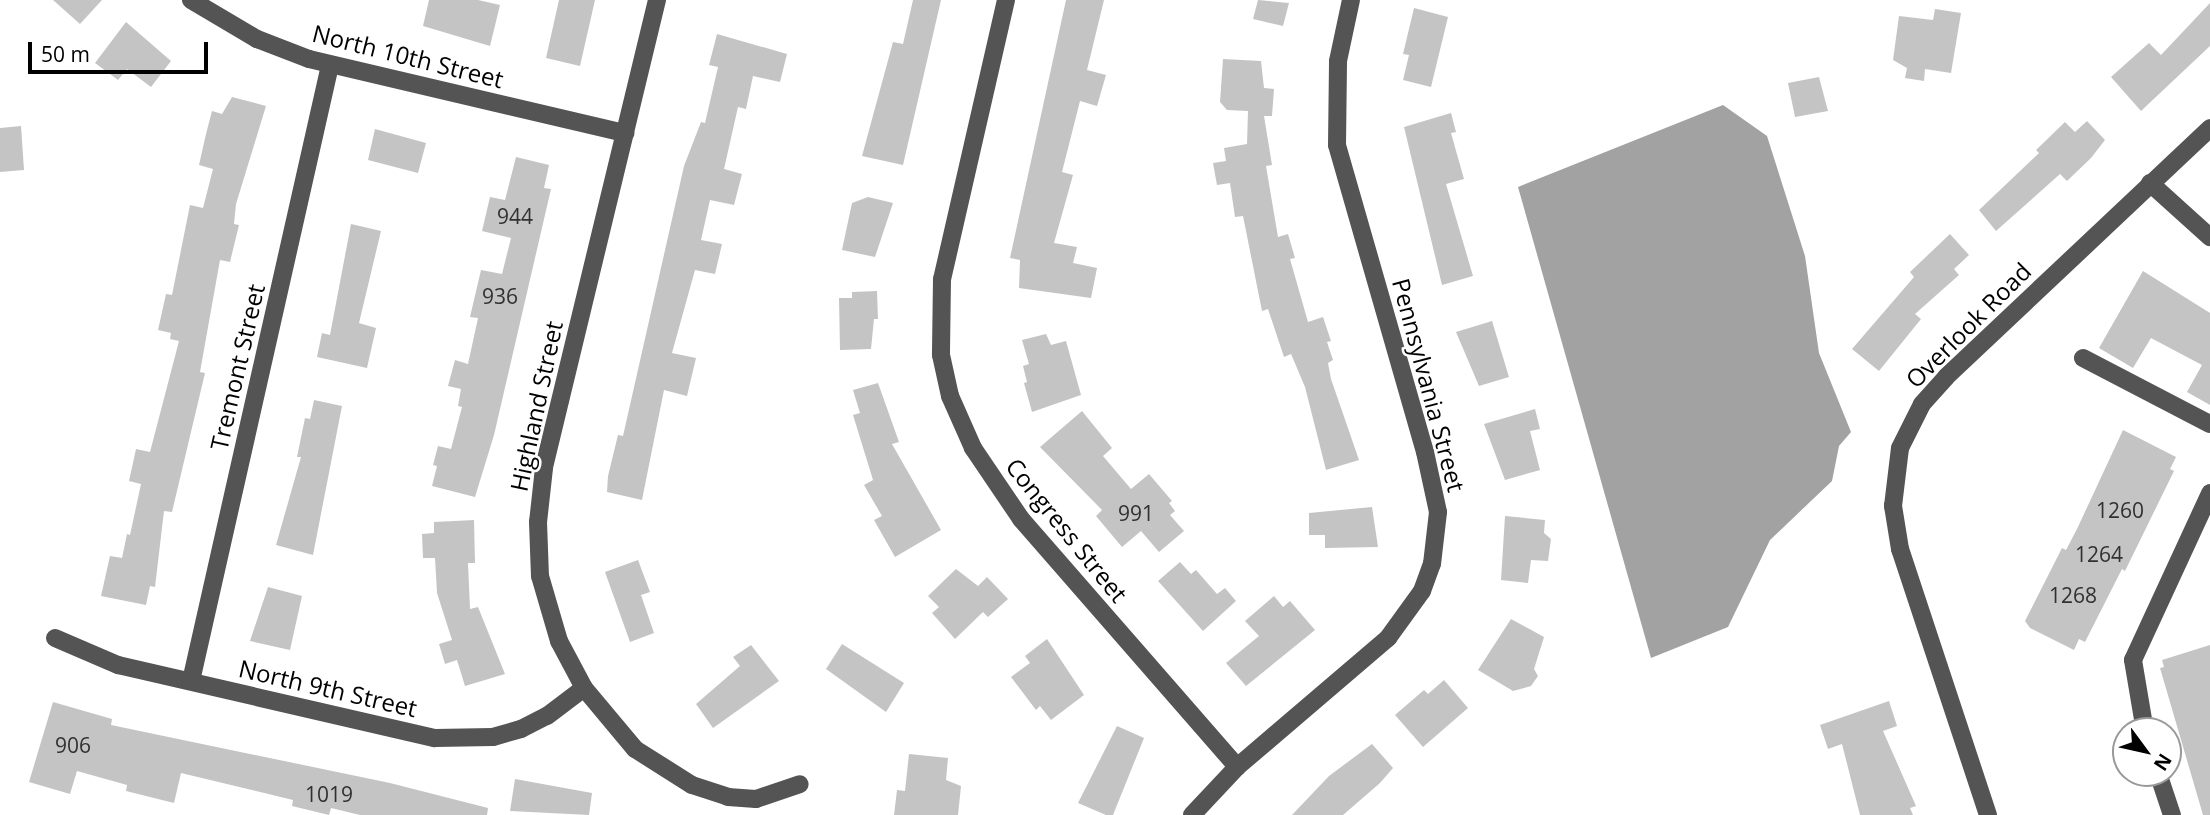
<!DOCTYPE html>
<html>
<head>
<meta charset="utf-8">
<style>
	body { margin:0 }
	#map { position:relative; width:2210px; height:815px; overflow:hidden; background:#fff; font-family:"Open Sans",sans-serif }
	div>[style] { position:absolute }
	.water>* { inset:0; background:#a2a2a2 }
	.building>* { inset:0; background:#c4c4c4 }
	.minor>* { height:18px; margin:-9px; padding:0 9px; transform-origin:9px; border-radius:9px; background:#545454 }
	span { translate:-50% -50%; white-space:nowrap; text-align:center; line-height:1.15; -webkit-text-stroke:5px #fff; paint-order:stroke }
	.number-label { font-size:21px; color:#313131 }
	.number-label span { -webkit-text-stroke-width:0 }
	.street-label { font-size:24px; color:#000 }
	.north { position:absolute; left:2112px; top:717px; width:70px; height:70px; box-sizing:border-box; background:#fff; border:2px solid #999; border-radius:50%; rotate:123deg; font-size:19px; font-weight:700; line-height:28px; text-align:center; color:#000 }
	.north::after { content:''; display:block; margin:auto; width:24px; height:32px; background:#000; clip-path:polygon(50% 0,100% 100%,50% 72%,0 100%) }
	.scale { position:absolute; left:28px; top:42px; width:180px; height:32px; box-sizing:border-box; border:4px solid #000; border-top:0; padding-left:9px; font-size:21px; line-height:24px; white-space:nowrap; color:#000; -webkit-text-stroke:5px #fff; paint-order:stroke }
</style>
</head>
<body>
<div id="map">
	<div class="water">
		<i style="clip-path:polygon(1723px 105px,1767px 136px,1805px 256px,1819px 353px,1851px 432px,1839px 446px,1832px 481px,1770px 540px,1728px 627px,1651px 658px,1518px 187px)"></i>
	</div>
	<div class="building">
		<i style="clip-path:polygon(53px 0,102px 0,80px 24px)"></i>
		<i style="clip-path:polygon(429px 0,478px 0,500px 5px,490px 46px,423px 26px)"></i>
		<i style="clip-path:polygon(559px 0,595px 0,580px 66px,546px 58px)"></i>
		<i style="clip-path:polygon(913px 0,941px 0,903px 165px,862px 156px,893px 42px,903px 44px)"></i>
		<i style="clip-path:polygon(1066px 0,1104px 0,1087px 70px,1106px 75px,1097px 106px,1080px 101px,1062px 172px,1073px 175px,1054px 243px,1077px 247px,1073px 263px,1097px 268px,1091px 298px,1019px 288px,1020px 260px,1010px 258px)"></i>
		<i style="clip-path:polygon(1258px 0,1289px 3px,1283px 26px,1253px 19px)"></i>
		<i style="clip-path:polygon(2210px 3px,2210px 46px,2141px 111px,2111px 77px,2149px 43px,2161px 55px)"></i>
		<i style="clip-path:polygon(1414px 8px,1448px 17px,1431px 87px,1403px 80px,1409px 55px,1403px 54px)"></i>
		<i style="clip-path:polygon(1935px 9px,1961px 13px,1951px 73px,1925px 69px,1924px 81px,1905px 78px,1907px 68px,1893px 60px,1899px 16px,1933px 20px)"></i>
		<i style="clip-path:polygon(126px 22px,171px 61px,151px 87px,127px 69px,118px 80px,95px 63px)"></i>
		<i style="clip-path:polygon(717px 34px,787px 54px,780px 82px,753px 76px,746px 109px,738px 107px,724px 169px,742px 174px,734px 205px,710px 200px,701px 240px,722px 244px,715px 274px,695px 270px,672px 353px,696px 358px,687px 396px,664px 390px,642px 500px,607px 492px,608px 476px,618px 435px,623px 436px,684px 166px,701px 122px,705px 123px,718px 67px,709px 65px)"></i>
		<i style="clip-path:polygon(1223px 59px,1261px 61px,1264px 88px,1274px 89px,1272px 116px,1264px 116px,1272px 165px,1266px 166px,1278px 237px,1288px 234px,1295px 258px,1290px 259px,1308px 322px,1323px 317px,1331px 341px,1327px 342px,1333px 360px,1328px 363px,1331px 379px,1359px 460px,1326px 470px,1305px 387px,1291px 354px,1284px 357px,1268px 309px,1262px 311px,1243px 216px,1235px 217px,1230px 183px,1217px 185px,1213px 163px,1226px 161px,1224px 148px,1247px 144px,1248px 111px,1227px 110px,1220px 102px)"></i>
		<i style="clip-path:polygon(1819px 77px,1828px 111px,1795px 117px,1788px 83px)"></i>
		<i style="clip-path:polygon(232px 97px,266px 106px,236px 204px,234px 224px,239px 225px,230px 262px,220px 260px,200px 372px,205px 373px,172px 512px,164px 511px,155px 587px,150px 586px,146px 605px,101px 596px,110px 556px,122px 558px,127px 534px,130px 535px,141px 484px,129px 481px,136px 449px,150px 452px,179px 341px,170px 339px,171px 333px,158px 330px,166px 294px,172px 295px,190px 205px,203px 208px,213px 169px,199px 165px,206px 134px,212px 111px,222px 114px)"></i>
		<i style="clip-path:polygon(1451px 113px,1456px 132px,1451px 133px,1464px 179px,1446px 184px,1473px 276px,1442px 285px,1404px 127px)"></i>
		<i style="clip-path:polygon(2087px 121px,2105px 140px,2091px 158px,2067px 181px,2060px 174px,1996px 231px,1979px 210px,2039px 153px,2036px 150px,2065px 122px,2075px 132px)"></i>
		<i style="clip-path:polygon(21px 126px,24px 170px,0 172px,0 128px)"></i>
		<i style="clip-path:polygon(375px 129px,426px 143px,418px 173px,368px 160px)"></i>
		<i style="clip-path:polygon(516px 157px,549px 165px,544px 188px,551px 189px,494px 435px,475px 497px,432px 486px,437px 466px,433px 465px,438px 446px,451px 449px,462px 407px,458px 406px,461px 389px,448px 386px,455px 360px,468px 364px,478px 318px,470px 317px,481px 270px,502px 274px,511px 238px,482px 231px,490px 197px,505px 200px)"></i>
		<i style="clip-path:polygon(868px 197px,893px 203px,875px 257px,842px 250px,852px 203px)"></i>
		<i style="clip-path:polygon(351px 224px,381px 231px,359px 323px,376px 328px,367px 368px,317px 357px,322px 333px,330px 335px)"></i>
		<i style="clip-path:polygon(1950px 234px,1969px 255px,1954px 269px,1959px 275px,1915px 314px,1921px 319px,1879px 371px,1852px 349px,1914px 277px,1910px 272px)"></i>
		<i style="clip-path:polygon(2143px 271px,2210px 313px,2210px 405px,2187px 392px,2202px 365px,2151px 338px,2133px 368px,2099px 348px)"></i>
		<i style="clip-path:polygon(877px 291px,878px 319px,874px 319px,871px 349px,840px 350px,839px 298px,852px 298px,852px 292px)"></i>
		<i style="clip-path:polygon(1492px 321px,1509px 377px,1479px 386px,1456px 332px)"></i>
		<i style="clip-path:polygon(1046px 334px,1051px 345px,1066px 341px,1081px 395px,1032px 412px,1024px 383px,1027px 382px,1023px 366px,1029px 364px,1022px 340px)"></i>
		<i style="clip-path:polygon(878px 383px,899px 442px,892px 444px,941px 530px,895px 557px,874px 520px,882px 516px,864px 485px,873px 480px,853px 415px,860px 413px,853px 390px)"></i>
		<i style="clip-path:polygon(314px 400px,342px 406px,313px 555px,276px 545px,301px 457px,297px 457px,305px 418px,310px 419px)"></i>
		<i style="clip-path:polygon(1535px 409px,1540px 429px,1530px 431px,1540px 470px,1505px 480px,1484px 424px)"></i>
		<i style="clip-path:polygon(1082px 411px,1112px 448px,1103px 456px,1131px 489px,1149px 474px,1172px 501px,1169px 503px,1175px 511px,1170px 515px,1184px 531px,1159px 552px,1141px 531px,1122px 547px,1096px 516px,1102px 510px,1040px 447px)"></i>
		<i style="clip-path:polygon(2123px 430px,2176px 457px,2170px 469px,2174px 471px,2125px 571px,2122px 569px,2085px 642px,2079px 639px,2074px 650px,2030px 628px,2025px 621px,2062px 548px,2066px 550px,2077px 529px)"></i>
		<i style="clip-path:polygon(1372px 507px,1378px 547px,1325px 548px,1325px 535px,1309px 535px,1309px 513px)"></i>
		<i style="clip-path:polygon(1505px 516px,1545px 520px,1544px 533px,1551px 539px,1548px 561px,1531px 560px,1528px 583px,1501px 580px)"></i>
		<i style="clip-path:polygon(474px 520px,475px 563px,468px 563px,470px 609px,478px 607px,505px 674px,465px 686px,457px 660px,445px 664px,439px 644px,452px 640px,437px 593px,435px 558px,423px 558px,422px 534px,434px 533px,434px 522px)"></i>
		<i style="clip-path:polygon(638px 560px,650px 592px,641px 595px,654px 633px,630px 642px,605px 572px)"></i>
		<i style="clip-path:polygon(1180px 562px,1191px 574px,1196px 570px,1217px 594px,1225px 588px,1236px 601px,1203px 631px,1158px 581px)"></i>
		<i style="clip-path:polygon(956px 569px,978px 586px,987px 577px,1008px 599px,988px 617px,983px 612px,955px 639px,932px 613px,939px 607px,928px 596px)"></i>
		<i style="clip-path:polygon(268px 587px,302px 596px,290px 650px,250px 641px)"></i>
		<i style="clip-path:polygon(1274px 596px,1283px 607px,1290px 601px,1315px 630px,1246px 686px,1226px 663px,1259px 636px,1245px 621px)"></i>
		<i style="clip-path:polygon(1511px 619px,1544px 637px,1534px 669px,1538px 676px,1531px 686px,1513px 691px,1478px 670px)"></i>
		<i style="clip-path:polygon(1047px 639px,1084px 695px,1051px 720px,1040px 706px,1036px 710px,1011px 677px,1030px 663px,1025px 656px)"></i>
		<i style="clip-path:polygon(842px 644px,904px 683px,886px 712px,826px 669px)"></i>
		<i style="clip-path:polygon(751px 645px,779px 681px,713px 728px,696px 704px,740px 666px,733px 657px)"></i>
		<i style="clip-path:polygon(2210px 645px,2210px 815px,2203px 815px,2160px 668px,2164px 667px,2162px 660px)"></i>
		<i style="clip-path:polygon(1444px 680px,1468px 708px,1423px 747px,1395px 715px,1424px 690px,1428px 694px)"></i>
		<i style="clip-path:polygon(1889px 701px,1897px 726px,1883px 731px,1916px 806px,1910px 808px,1913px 815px,1860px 815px,1842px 744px,1828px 749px,1820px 725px)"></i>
		<i style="clip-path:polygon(53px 702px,112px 719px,111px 725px,390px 783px,488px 808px,487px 815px,360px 815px,331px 808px,329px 815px,292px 806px,293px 800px,181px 773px,174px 803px,126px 791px,127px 785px,77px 771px,70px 794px,29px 782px)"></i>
		<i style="clip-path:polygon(1117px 726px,1144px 738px,1113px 815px,1106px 815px,1078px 803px)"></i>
		<i style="clip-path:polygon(1372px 744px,1393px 768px,1380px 783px,1343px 815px,1292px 815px,1329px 776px)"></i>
		<i style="clip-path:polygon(909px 754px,948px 758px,946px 780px,961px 786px,958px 815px,894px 815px,897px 790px,905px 791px)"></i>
		<i style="clip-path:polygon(515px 779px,592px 793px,589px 815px,510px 811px)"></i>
	</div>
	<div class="minor">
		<i style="left:191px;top:0;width:77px;rotate:30.6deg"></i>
		<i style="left:257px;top:39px;width:56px;rotate:21deg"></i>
		<i style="left:309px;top:59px;width:325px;rotate:13.2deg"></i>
		<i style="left:657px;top:0;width:481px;rotate:103.6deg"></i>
		<i style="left:544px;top:468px;width:54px;rotate:96.3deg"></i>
		<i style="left:538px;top:522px;width:54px;rotate:87.9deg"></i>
		<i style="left:540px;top:576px;width:68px;rotate:73.7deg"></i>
		<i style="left:559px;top:641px;width:53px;rotate:62deg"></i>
		<i style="left:584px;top:688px;width:80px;rotate:50.1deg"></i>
		<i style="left:635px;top:749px;width:67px;rotate:32.3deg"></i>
		<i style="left:692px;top:785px;width:38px;rotate:18deg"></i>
		<i style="left:728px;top:797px;width:28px;rotate:4deg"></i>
		<i style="left:756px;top:799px;width:46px;rotate:-18.8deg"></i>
		<i style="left:1006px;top:0;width:286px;rotate:102.9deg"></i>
		<i style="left:942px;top:279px;width:76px;rotate:90.8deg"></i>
		<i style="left:941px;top:355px;width:42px;rotate:77.6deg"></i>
		<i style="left:950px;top:396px;width:57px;rotate:66.1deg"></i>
		<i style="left:973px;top:448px;width:86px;rotate:55.9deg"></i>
		<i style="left:1021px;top:519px;width:329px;rotate:48.9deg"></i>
		<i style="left:2150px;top:183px;width:81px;rotate:42deg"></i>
		<i style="left:2083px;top:358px;width:143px;rotate:27.5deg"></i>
		<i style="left:55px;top:638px;width:69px;rotate:23.2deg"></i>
		<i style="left:118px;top:665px;width:325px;rotate:13deg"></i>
		<i style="left:435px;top:738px;width:58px;rotate:-1deg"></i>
		<i style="left:493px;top:737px;width:29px;rotate:-16deg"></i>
		<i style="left:521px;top:729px;width:29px;rotate:-27deg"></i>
		<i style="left:547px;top:716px;width:46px;rotate:-37.1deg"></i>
		<i style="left:191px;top:681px;width:631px;rotate:-77.28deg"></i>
		<i style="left:2145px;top:731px;width:72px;rotate:-99.6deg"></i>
		<i style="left:2133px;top:660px;width:184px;rotate:-65.2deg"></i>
		<i style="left:2158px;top:773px;width:44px;rotate:71.6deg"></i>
		<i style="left:1192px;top:815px;width:66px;rotate:-46.8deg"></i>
		<i style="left:1237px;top:767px;width:199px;rotate:-40.5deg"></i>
		<i style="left:1388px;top:638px;width:58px;rotate:-54.1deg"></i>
		<i style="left:1422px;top:591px;width:29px;rotate:-70deg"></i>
		<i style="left:1432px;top:564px;width:52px;rotate:-83.4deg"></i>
		<i style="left:1438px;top:512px;width:61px;rotate:-102.2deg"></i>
		<i style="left:1425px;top:452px;width:319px;rotate:-106deg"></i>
		<i style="left:1337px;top:145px;width:84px;rotate:-89.3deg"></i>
		<i style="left:1338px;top:61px;width:62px;rotate:-78deg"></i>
		<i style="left:1988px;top:815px;width:280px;rotate:-108.3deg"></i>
		<i style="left:1900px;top:549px;width:44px;rotate:-99.2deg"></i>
		<i style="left:1893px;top:506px;width:58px;rotate:-83.1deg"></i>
		<i style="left:1900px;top:448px;width:49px;rotate:-63.4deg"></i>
		<i style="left:1922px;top:404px;width:36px;rotate:-48deg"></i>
		<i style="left:1946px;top:377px;width:363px;rotate:-43.3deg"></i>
	</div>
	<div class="number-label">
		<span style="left:515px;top:216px">944</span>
		<span style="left:500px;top:296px">936</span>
		<span style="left:2120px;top:510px">1260</span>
		<span style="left:1136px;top:513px">991</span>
		<span style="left:2099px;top:554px">1264</span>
		<span style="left:2073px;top:595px">1268</span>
		<span style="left:73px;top:745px">906</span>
		<span style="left:329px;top:794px">1019</span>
	</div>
	<div class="street-label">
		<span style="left:408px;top:56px;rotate:14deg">North 10th Street</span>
		<span style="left:1968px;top:325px;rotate:-45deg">Overlook Road</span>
		<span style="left:237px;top:367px;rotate:-77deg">Tremont Street</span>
		<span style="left:1429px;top:385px;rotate:75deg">Pennsylvania Street</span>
		<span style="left:536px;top:406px;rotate:-78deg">Highland Street</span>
		<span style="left:1067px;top:530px;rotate:51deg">Congress Street</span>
		<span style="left:328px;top:688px;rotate:13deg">North 9th Street</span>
	</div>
	<div class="north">N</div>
	<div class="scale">50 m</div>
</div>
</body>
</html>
